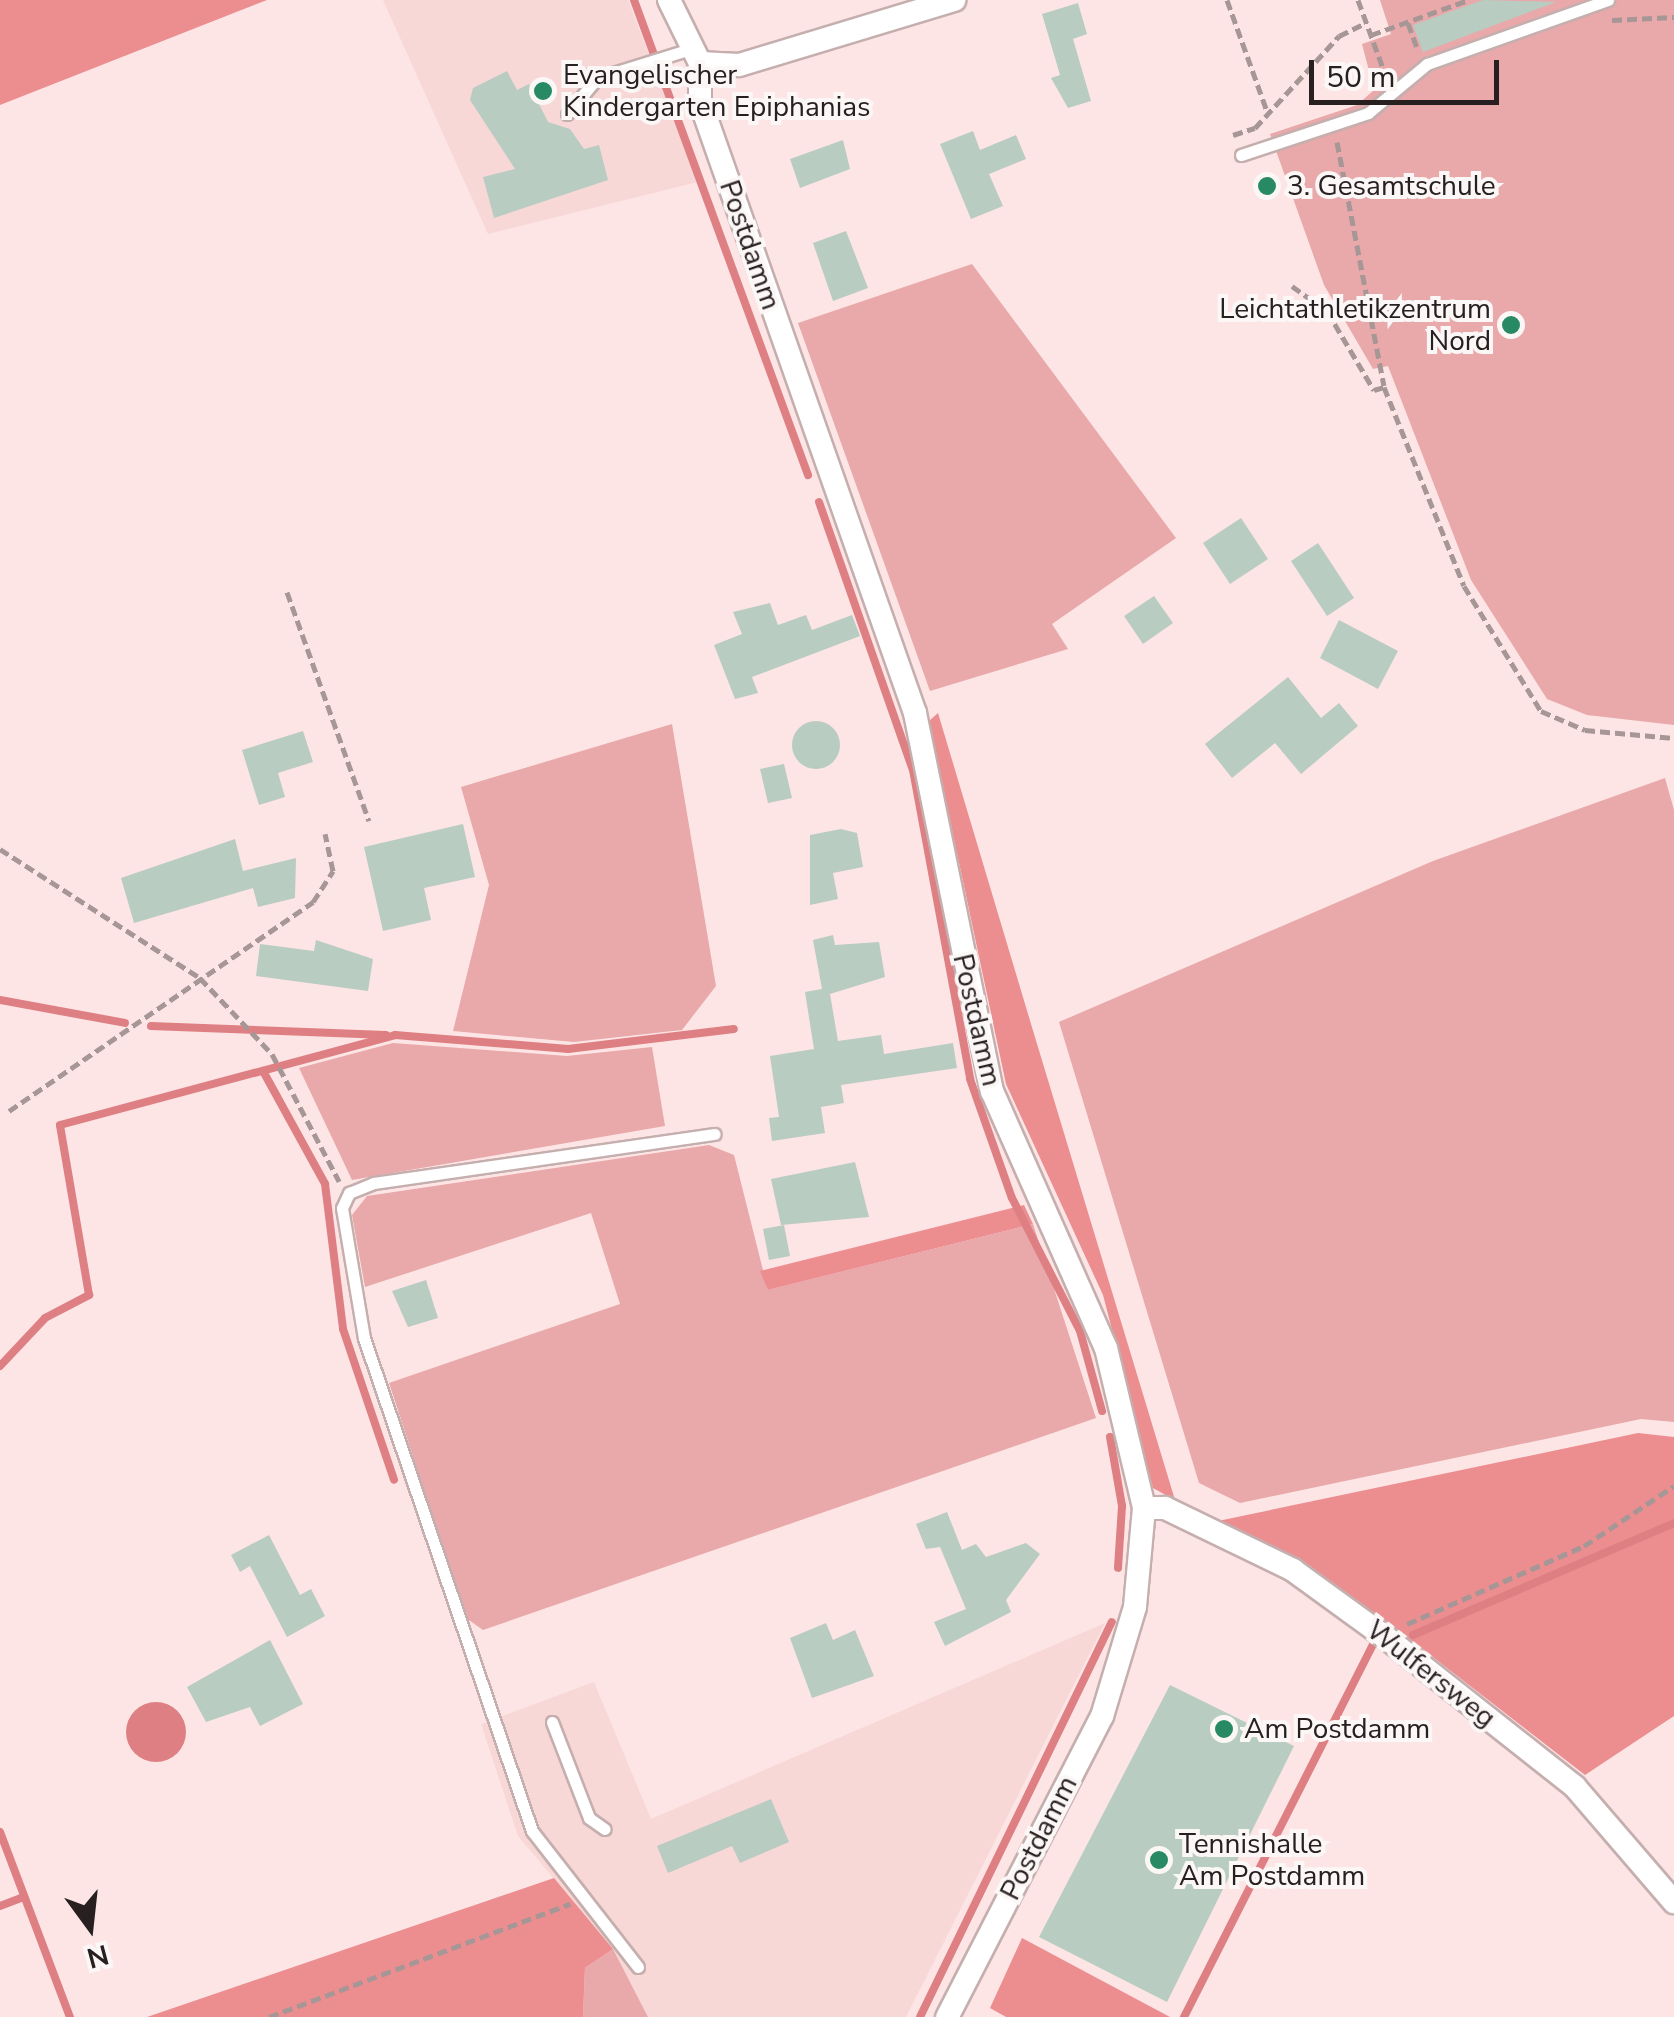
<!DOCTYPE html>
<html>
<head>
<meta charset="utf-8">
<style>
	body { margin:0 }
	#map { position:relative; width:1674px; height:2017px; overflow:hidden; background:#fde5e5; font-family:"Nunito Sans",sans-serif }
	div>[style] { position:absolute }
	.built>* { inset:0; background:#f8d7d7 }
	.green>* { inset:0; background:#e9a8a9 }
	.forest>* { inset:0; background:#ec8d90 }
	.water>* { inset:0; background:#de8083 }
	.round { border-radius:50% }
	.stream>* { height:8px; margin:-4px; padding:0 4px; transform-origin:4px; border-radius:4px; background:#de8083 }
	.building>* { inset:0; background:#b8ccc1 }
	.path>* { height:5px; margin-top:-2.5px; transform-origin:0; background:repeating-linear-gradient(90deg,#a79696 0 10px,transparent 0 15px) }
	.roads { filter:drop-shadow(2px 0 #c5afae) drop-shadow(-2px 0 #c5afae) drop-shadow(0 2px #c5afae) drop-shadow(0 -2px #c5afae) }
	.lane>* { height:11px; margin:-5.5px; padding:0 5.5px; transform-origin:5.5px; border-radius:5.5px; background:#fff }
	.street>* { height:22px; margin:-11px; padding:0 11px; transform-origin:11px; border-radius:11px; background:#fff }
	.dots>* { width:28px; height:28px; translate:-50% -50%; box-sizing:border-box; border:5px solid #fcf7f7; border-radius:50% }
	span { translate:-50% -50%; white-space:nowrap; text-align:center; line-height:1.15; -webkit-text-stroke:8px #fcf7f7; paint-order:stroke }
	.poi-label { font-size:28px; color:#282020 }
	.left { translate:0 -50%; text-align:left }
	.right { translate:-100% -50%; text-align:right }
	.street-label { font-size:28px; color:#282020 }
	.north { position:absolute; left:40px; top:1877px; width:100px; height:100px; -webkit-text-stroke:8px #fcf7f7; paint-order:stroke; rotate:165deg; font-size:28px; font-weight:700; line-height:40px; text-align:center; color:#282020 }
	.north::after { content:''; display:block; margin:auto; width:35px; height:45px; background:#282020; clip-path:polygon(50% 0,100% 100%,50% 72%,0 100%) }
	.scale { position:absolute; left:1309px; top:60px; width:190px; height:45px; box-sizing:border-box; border:5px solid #282020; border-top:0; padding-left:12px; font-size:30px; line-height:35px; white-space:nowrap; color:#282020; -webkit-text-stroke:8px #fcf7f7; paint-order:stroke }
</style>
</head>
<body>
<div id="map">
	<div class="built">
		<i style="clip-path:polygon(383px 0,628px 0,698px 182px,488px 234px)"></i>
		<i style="clip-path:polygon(1105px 1623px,906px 2017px,648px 2017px,613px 1949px,518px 1836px,481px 1724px,594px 1682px,651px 1819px)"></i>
	</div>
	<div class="green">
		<i style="clip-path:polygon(1380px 0,1674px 0,1674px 725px,1587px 715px,1547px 699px,1471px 580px,1388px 366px,1373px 369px,1324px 285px,1270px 134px,1357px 105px,1374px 90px,1362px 44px,1391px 34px)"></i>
		<i style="clip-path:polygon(972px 264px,1176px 538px,1052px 624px,1068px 649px,930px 691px,798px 323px)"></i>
		<i style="clip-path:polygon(672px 724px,716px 986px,682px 1030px,574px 1042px,453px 1031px,489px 885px,461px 787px)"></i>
		<i style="clip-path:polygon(1665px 778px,1674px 810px,1674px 1422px,1641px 1419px,1240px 1503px,1199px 1483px,1059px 1022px,1433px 861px)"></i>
		<i style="clip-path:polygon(393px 1043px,567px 1056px,652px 1047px,665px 1126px,352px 1180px,299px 1068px)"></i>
		<i style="clip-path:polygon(709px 1145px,734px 1155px,768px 1290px,1033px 1224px,1096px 1418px,483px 1630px,466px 1618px,389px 1383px,620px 1304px,591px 1213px,365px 1287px,352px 1215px,367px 1196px)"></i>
		<i style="clip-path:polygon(613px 1949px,648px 2017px,583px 2017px,585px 1968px)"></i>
	</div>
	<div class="forest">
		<i style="clip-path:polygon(0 0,267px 0,0 105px)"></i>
		<i style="clip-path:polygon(938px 713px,1031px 1024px,1175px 1500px,1153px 1488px,1103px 1295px,1006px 1084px,929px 721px)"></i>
		<i style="clip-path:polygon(1024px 1205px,1033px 1224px,768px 1290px,760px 1271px)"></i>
		<i style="clip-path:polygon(1638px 1433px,1674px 1437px,1674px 1716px,1585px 1775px,1411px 1640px,1218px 1521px)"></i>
		<i style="clip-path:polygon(554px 1878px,613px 1949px,585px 1968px,583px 2017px,147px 2017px)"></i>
		<i style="clip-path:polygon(1022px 1938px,1170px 2017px,1006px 2017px,990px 2008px)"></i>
	</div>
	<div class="water">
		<i class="round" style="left:126px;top:1702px;width:60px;height:60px"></i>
	</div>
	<div class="stream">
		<i style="left:634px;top:0;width:506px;rotate:69.88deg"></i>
		<i style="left:819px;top:502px;width:284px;rotate:70.7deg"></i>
		<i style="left:913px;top:770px;width:314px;rotate:79.5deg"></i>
		<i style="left:970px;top:1079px;width:126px;rotate:70.6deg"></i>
		<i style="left:1012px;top:1198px;width:149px;rotate:62.9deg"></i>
		<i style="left:1080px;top:1331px;width:83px;rotate:74.6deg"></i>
		<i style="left:0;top:1000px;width:127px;rotate:10.4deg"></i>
		<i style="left:151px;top:1026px;width:235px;rotate:2.2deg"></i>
		<i style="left:263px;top:1071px;width:129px;rotate:61.2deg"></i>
		<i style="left:325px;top:1184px;width:146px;rotate:82.9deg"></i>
		<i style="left:343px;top:1329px;width:159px;rotate:71.3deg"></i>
		<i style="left:0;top:1366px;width:66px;rotate:-46.8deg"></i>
		<i style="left:45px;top:1318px;width:50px;rotate:-27.6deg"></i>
		<i style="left:89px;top:1295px;width:172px;rotate:-99.7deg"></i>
		<i style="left:60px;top:1125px;width:347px;rotate:-15deg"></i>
		<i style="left:395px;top:1035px;width:174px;rotate:4.6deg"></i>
		<i style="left:568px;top:1049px;width:167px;rotate:-6.9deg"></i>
		<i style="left:1110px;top:1437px;width:70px;rotate:80.1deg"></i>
		<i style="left:1122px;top:1506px;width:62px;rotate:93.7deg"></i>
		<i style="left:1413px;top:1635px;width:284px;rotate:-23.2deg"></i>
		<i style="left:0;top:1832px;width:198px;rotate:69.3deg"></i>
		<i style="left:0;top:1906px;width:26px;rotate:-21deg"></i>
		<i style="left:920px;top:2017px;width:439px;rotate:-64.1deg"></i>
		<i style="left:1184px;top:2017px;width:418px;rotate:-63.1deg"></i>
	</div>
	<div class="building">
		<i style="clip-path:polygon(1483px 0,1556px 2px,1423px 52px,1413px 25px)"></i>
		<i style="clip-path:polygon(1078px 3px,1087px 34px,1073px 39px,1091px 101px,1068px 108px,1051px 78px,1060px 75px,1042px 14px)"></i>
		<i style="clip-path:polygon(507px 71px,517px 90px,529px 84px,548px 122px,570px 129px,584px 149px,599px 145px,608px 180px,494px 218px,483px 177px,515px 169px,470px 100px,473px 88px)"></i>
		<i style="clip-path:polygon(973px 131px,980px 150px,1016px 135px,1026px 159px,989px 174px,1003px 206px,971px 219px,940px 144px)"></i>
		<i style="clip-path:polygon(843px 140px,850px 169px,800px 188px,790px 159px)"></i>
		<i style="clip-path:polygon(846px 231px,868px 288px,833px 301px,813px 243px)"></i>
		<i style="clip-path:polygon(1241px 518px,1268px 559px,1230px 584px,1203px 543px)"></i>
		<i style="clip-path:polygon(1318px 543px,1354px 598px,1327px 616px,1291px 561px)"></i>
		<i style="clip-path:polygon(1154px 596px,1173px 623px,1143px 644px,1124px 616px)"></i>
		<i style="clip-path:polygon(770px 603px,778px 625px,806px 615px,812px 630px,852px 615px,860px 636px,752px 677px,758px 693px,735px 699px,714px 645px,742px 634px,733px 612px)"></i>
		<i style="clip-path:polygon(1339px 620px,1398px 651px,1378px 689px,1320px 658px)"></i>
		<i style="clip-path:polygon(1288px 677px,1321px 718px,1339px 703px,1358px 726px,1301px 774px,1275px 743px,1232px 778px,1205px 744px)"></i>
		<i class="round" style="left:792px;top:721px;width:48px;height:48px"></i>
		<i style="clip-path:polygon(303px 731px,313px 762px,278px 773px,285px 797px,259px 805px,242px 750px)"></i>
		<i style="clip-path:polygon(784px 764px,792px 798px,768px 803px,760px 769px)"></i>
		<i style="clip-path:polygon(463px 824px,475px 877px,424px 888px,431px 920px,383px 931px,364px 847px)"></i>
		<i style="clip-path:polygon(841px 829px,857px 833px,863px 867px,833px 873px,838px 899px,810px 905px,810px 835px)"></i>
		<i style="clip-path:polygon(235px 839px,243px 871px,296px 858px,295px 898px,258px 907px,253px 888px,134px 923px,121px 878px)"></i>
		<i style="clip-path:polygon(833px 935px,835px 945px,879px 942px,885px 977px,830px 994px,838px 1041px,881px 1035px,884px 1054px,953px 1043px,957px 1068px,841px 1085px,844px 1103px,821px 1107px,825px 1133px,772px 1141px,769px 1118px,779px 1117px,770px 1056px,814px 1049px,805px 992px,822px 989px,813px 940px)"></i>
		<i style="clip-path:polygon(316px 940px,373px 959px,368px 991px,256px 976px,260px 944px,314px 951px)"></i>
		<i style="clip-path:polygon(855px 1162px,869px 1217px,781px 1225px,771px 1179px)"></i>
		<i style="clip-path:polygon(784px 1225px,790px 1256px,769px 1260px,763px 1229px)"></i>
		<i style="clip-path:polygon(426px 1280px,438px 1318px,408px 1327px,392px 1291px)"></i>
		<i style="clip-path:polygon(947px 1512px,962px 1550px,976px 1544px,986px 1557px,1026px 1543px,1040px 1554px,1006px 1600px,1011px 1612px,945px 1646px,934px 1622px,966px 1609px,940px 1547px,926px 1549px,916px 1524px)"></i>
		<i style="clip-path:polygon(269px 1535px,300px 1595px,311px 1589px,325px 1616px,287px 1637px,250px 1566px,240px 1572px,231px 1555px)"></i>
		<i style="clip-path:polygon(826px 1623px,833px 1640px,855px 1630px,874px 1676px,812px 1698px,790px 1638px)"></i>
		<i style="clip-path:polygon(270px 1640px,303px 1704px,260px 1726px,250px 1707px,206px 1722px,187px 1687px)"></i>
		<i style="clip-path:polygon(1170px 1685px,1294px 1746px,1167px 2002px,1039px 1937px)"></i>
		<i style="clip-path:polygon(771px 1799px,789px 1842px,740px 1863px,732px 1846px,668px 1873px,657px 1846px)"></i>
	</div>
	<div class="path">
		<i style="left:1227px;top:0;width:121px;rotate:70.2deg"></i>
		<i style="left:1358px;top:0;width:81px;rotate:69.8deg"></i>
		<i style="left:1612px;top:20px;width:62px;rotate:-2.8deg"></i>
		<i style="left:1408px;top:23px;width:30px;rotate:70deg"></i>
		<i style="left:1371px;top:35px;width:103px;rotate:-19.8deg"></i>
		<i style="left:1233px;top:135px;width:23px;rotate:-18deg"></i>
		<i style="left:1255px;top:128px;width:125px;rotate:-47.6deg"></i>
		<i style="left:1339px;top:36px;width:30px;rotate:-26deg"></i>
		<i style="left:1337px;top:142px;width:248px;rotate:79.1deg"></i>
		<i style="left:1292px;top:286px;width:43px;rotate:35.5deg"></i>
		<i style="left:1327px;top:311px;width:92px;rotate:59.3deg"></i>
		<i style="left:1374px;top:390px;width:10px;rotate:-17deg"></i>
		<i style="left:1384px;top:387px;width:214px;rotate:68.1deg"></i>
		<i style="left:1464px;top:586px;width:147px;rotate:58.4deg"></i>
		<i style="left:1541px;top:711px;width:48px;rotate:23.4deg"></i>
		<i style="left:1585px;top:730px;width:89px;rotate:5.1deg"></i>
		<i style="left:287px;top:592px;width:243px;rotate:70.3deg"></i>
		<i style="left:0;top:849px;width:238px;rotate:32.8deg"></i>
		<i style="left:200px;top:978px;width:105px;rotate:46.5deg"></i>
		<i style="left:272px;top:1054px;width:144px;rotate:62.2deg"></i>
		<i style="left:9px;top:1111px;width:369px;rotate:-34.5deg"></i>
		<i style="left:313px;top:902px;width:37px;rotate:-57deg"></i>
		<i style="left:333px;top:871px;width:38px;rotate:-102deg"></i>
		<i style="left:1407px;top:1624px;width:193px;rotate:-23.8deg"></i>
		<i style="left:1584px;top:1546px;width:108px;rotate:-33.7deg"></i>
		<i style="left:269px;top:2017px;width:322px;rotate:-20.6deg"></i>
	</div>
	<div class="roads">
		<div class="lane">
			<i style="left:567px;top:114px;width:47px;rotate:-50.2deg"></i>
			<i style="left:597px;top:78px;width:97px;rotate:-17.3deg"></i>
			<i style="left:1241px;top:155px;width:134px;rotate:-18.3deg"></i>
			<i style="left:1368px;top:113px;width:77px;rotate:-39.7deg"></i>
			<i style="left:1427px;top:64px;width:192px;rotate:-19.5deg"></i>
			<i style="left:552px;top:1722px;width:103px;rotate:68.9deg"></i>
			<i style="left:589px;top:1818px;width:19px;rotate:35deg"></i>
			<i style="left:638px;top:1967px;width:172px;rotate:-127.9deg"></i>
			<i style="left:532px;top:1831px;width:521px;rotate:-108.82deg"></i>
			<i style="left:364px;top:1338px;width:132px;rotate:-99.6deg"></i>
			<i style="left:342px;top:1208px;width:17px;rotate:-65deg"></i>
			<i style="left:349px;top:1193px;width:27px;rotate:-22deg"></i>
			<i style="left:374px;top:1183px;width:344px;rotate:-8.2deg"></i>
		</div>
		<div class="street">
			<i style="left:669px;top:0;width:70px;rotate:63.8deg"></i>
			<i style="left:700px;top:63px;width:38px;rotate:90deg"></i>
			<i style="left:700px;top:101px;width:649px;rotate:70.64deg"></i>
			<i style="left:915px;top:713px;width:386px;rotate:78.5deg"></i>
			<i style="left:992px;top:1091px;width:281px;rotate:66.1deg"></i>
			<i style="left:1106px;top:1348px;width:164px;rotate:76.6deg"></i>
			<i style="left:1144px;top:1508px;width:99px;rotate:95.2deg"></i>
			<i style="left:1135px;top:1607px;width:114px;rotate:106.8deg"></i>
			<i style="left:1102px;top:1716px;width:339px;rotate:117.2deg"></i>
			<i style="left:700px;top:63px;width:39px;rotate:3deg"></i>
			<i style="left:739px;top:65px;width:225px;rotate:-16.8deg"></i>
			<i style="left:1144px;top:1508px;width:21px"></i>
			<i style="left:1165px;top:1508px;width:142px;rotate:25.8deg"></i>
			<i style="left:1293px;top:1570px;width:112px;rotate:36deg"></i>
			<i style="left:1384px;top:1636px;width:243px;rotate:38.3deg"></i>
			<i style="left:1575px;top:1787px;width:152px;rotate:49.3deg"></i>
		</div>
	</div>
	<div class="dots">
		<i style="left:543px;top:91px;background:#288a64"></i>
		<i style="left:1267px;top:186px;background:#288a64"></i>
		<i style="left:1511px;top:325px;background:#288a64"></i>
		<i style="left:1224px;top:1729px;background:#288a64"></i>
		<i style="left:1159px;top:1860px;background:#288a64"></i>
	</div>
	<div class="poi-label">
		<span class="left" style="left:563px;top:91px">Evangelischer<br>Kindergarten Epiphanias</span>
		<span class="left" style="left:1287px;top:186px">3. Gesamtschule</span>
		<span class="right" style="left:1491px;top:325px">Leichtathletikzentrum<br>Nord</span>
		<span class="left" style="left:1244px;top:1729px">Am Postdamm</span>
		<span class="left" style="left:1179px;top:1860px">Tennishalle<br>Am Postdamm</span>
	</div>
	<div class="street-label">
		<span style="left:750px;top:245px;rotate:71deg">Postdamm</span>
		<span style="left:977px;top:1020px;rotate:77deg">Postdamm</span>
		<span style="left:1431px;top:1674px;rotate:38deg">Wulfersweg</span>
		<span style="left:1039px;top:1838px;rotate:-63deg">Postdamm</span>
	</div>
	<div class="north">N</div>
	<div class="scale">50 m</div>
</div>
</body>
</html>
